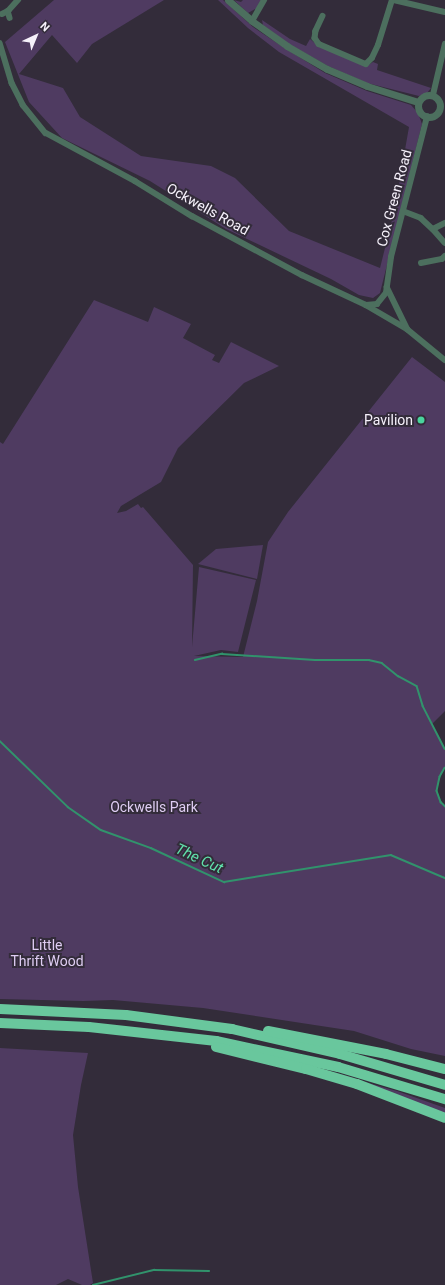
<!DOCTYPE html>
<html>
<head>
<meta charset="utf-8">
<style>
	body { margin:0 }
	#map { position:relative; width:445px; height:1285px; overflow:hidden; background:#332c3a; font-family:Roboto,sans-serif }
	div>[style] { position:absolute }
	.green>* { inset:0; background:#4f3b61 }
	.stream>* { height:1.5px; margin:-0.75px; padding:0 0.75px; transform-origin:0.75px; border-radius:0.75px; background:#31936c }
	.minor>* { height:5.5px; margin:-2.75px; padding:0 2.75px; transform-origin:2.75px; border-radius:2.75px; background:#4c6f5e }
	.tertiary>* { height:7px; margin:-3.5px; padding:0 3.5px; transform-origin:3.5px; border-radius:3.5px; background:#4c6f5e }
	.tertiary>.ring { margin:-3.5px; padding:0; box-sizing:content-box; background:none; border:7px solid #4c6f5e; border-radius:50% }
	.motorway>* { height:10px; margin:-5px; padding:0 5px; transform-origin:5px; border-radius:5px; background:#69c79d }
	.dots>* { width:11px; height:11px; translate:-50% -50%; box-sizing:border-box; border:2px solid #332c3a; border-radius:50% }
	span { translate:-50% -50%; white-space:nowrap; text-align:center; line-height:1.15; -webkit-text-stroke:4px #332c3a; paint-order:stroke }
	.street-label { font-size:14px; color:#f6f1fb }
	.poi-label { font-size:14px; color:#f6f1fb }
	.right { translate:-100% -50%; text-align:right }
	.park-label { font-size:14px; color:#dfcdf3 }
	.water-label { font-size:15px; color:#61e2ac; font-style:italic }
	.north { position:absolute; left:16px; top:16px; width:40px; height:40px; -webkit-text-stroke:3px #332c3a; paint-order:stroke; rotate:44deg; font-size:11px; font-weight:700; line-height:16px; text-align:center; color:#f6f1fb }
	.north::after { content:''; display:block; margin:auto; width:14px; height:18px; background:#f6f1fb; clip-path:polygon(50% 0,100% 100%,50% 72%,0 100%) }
</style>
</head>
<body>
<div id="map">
	<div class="green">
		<i style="clip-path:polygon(54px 0,164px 0,92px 44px,77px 63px,52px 35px,19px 74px,63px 88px,80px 117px,141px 156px,211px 166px,235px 178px,289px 231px,380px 268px,394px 212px,409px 127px,279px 52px,248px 28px,218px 0,223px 0,253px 27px,286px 49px,325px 73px,367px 91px,411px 105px,418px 113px,422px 124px,380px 293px,373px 298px,359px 295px,331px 279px,226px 229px,150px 181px,62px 138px,29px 102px,5px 42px)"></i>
		<i style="clip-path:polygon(234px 0,241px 2px,243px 0,262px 0,257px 8px,248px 13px)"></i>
		<i style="clip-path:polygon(262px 20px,290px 39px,306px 46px,310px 39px,316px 44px,343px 57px,367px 66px,373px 62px,378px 64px,377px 70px,431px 88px,427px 93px,419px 96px,367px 83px,328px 66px,289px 44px,263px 25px)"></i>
		<i style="clip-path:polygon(94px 300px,148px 322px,154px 307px,191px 324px,183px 338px,215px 355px,212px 360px,219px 363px,231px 342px,279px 366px,244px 383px,178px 448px,161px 482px,121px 506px,117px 513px,126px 511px,138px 504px,141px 508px,143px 507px,193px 565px,192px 647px,199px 567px,256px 580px,238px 652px,221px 650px,194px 656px,243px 657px,257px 601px,268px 542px,288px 512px,412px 357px,445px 382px,445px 711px,432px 724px,445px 749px,445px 768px,440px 777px,437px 791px,441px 802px,445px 806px,445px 1056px,411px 1049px,354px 1031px,203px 1008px,113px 1000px,83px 1001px,0 999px,0 442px,3px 444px)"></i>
		<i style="clip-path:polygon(263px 545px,257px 579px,198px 564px,216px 549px)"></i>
		<i style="clip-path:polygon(0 1048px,88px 1053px,81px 1085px,73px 1135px,78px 1187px,93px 1283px,90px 1285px,82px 1285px,68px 1279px,56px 1285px,0 1285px)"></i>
		<i style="clip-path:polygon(350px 1078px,397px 1091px,445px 1108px,445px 1115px)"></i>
	</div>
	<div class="stream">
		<i style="left:195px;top:660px;width:28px;rotate:-13deg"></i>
		<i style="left:222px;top:654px;width:93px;rotate:3.7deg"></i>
		<i style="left:315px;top:660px;width:54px"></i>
		<i style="left:369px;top:660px;width:13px;rotate:13deg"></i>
		<i style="left:382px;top:663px;width:21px;rotate:39deg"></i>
		<i style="left:398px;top:676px;width:21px;rotate:28deg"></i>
		<i style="left:417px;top:686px;width:21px;rotate:73deg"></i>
		<i style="left:423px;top:706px;width:48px;rotate:62.9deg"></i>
		<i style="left:0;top:741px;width:95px;rotate:44.1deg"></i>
		<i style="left:68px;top:807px;width:40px;rotate:34.9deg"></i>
		<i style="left:101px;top:830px;width:53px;rotate:19.8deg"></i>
		<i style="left:151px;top:848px;width:81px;rotate:25deg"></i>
		<i style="left:224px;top:882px;width:169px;rotate:-9.2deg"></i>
		<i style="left:391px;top:855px;width:59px;rotate:23.1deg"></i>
		<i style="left:445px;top:768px;width:10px;rotate:119deg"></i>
		<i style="left:440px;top:777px;width:14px;rotate:102deg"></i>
		<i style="left:437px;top:791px;width:12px;rotate:70deg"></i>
		<i style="left:441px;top:802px;width:6px;rotate:45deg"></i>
		<i style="left:93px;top:1285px;width:63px;rotate:-13.8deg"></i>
		<i style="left:154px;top:1270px;width:55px;rotate:1deg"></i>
	</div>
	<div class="minor">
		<i style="left:394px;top:0;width:52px;rotate:13.2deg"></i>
		<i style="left:8px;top:11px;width:7px;rotate:74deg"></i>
		<i style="left:2px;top:14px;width:7px;rotate:-27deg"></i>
		<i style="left:8px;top:11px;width:15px;rotate:-48deg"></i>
		<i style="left:323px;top:16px;width:17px;rotate:115deg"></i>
		<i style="left:316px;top:31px;width:7px;rotate:98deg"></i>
		<i style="left:315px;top:38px;width:7px;rotate:56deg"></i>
		<i style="left:319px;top:44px;width:51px;rotate:23.1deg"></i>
		<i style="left:366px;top:64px;width:8px;rotate:-45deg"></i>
		<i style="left:372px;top:58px;width:14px;rotate:-65deg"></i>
		<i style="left:378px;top:45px;width:47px;rotate:-72.7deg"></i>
		<i style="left:252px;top:21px;width:24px;rotate:-60deg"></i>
		<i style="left:0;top:43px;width:42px;rotate:73.3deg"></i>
		<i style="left:12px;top:83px;width:25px;rotate:63deg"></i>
		<i style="left:23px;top:105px;width:36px;rotate:51deg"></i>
		<i style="left:46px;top:133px;width:101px;rotate:28.3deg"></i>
		<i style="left:135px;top:181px;width:67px;rotate:31.6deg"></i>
		<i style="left:192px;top:216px;width:125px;rotate:28.2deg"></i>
		<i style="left:302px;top:275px;width:71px;rotate:25.1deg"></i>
		<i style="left:366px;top:305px;width:48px;rotate:30.3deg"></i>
		<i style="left:407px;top:329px;width:49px;rotate:39.2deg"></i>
		<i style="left:433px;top:95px;width:52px;rotate:-76.8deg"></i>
		<i style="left:403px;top:211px;width:19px;rotate:21deg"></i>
		<i style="left:421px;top:218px;width:16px;rotate:43deg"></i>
		<i style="left:433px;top:229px;width:18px;rotate:49deg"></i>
		<i style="left:433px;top:229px;width:13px;rotate:-27deg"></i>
		<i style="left:421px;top:263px;width:21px;rotate:-11deg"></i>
		<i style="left:442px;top:259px;width:4px;rotate:-45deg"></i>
		<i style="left:387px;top:287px;width:46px;rotate:64deg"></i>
		<i style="left:366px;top:305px;width:11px;rotate:-5deg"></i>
		<i style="left:377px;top:304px;width:14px;rotate:-51deg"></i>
		<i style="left:386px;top:293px;width:36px;rotate:-82deg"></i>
		<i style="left:391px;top:257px;width:145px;rotate:-75.6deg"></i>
	</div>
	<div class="tertiary">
		<i style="left:228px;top:0;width:32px;rotate:41deg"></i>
		<i style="left:252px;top:21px;width:43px;rotate:35.5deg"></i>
		<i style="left:287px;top:46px;width:46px;rotate:29.9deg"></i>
		<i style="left:327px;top:69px;width:43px;rotate:23deg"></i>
		<i style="left:367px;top:86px;width:53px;rotate:17.4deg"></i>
		<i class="ring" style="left:418px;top:95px;width:15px;height:15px"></i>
	</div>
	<div class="motorway">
		<i style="left:0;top:1009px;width:126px;rotate:2.7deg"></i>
		<i style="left:126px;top:1015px;width:107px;rotate:7.5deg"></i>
		<i style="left:232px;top:1029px;width:111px;rotate:13deg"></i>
		<i style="left:340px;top:1054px;width:109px;rotate:16.4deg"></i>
		<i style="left:0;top:1023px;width:89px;rotate:2.6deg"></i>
		<i style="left:89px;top:1027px;width:128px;rotate:6.3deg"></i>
		<i style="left:216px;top:1041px;width:125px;rotate:12deg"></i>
		<i style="left:338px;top:1067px;width:112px;rotate:16.7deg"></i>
		<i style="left:268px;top:1031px;width:120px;rotate:11deg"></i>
		<i style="left:386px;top:1054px;width:61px;rotate:14.3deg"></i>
		<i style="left:216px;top:1047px;width:93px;rotate:13.7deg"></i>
		<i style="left:306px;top:1069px;width:53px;rotate:16.4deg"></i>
		<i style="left:357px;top:1084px;width:94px;rotate:21.1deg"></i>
	</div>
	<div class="dots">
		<i style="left:421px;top:420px;background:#49d49d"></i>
	</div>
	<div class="street-label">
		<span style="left:394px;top:198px;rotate:-75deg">Cox Green Road</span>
		<span style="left:208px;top:209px;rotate:29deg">Ockwells Road</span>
	</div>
	<div class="poi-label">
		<span class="right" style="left:413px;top:420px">Pavilion</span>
	</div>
	<div class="park-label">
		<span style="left:154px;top:807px">Ockwells Park</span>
		<span style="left:47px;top:953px">Little<br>Thrift Wood</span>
	</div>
	<div class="water-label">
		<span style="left:199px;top:859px;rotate:25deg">The Cut</span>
	</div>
	<div class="north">N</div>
</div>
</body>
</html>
